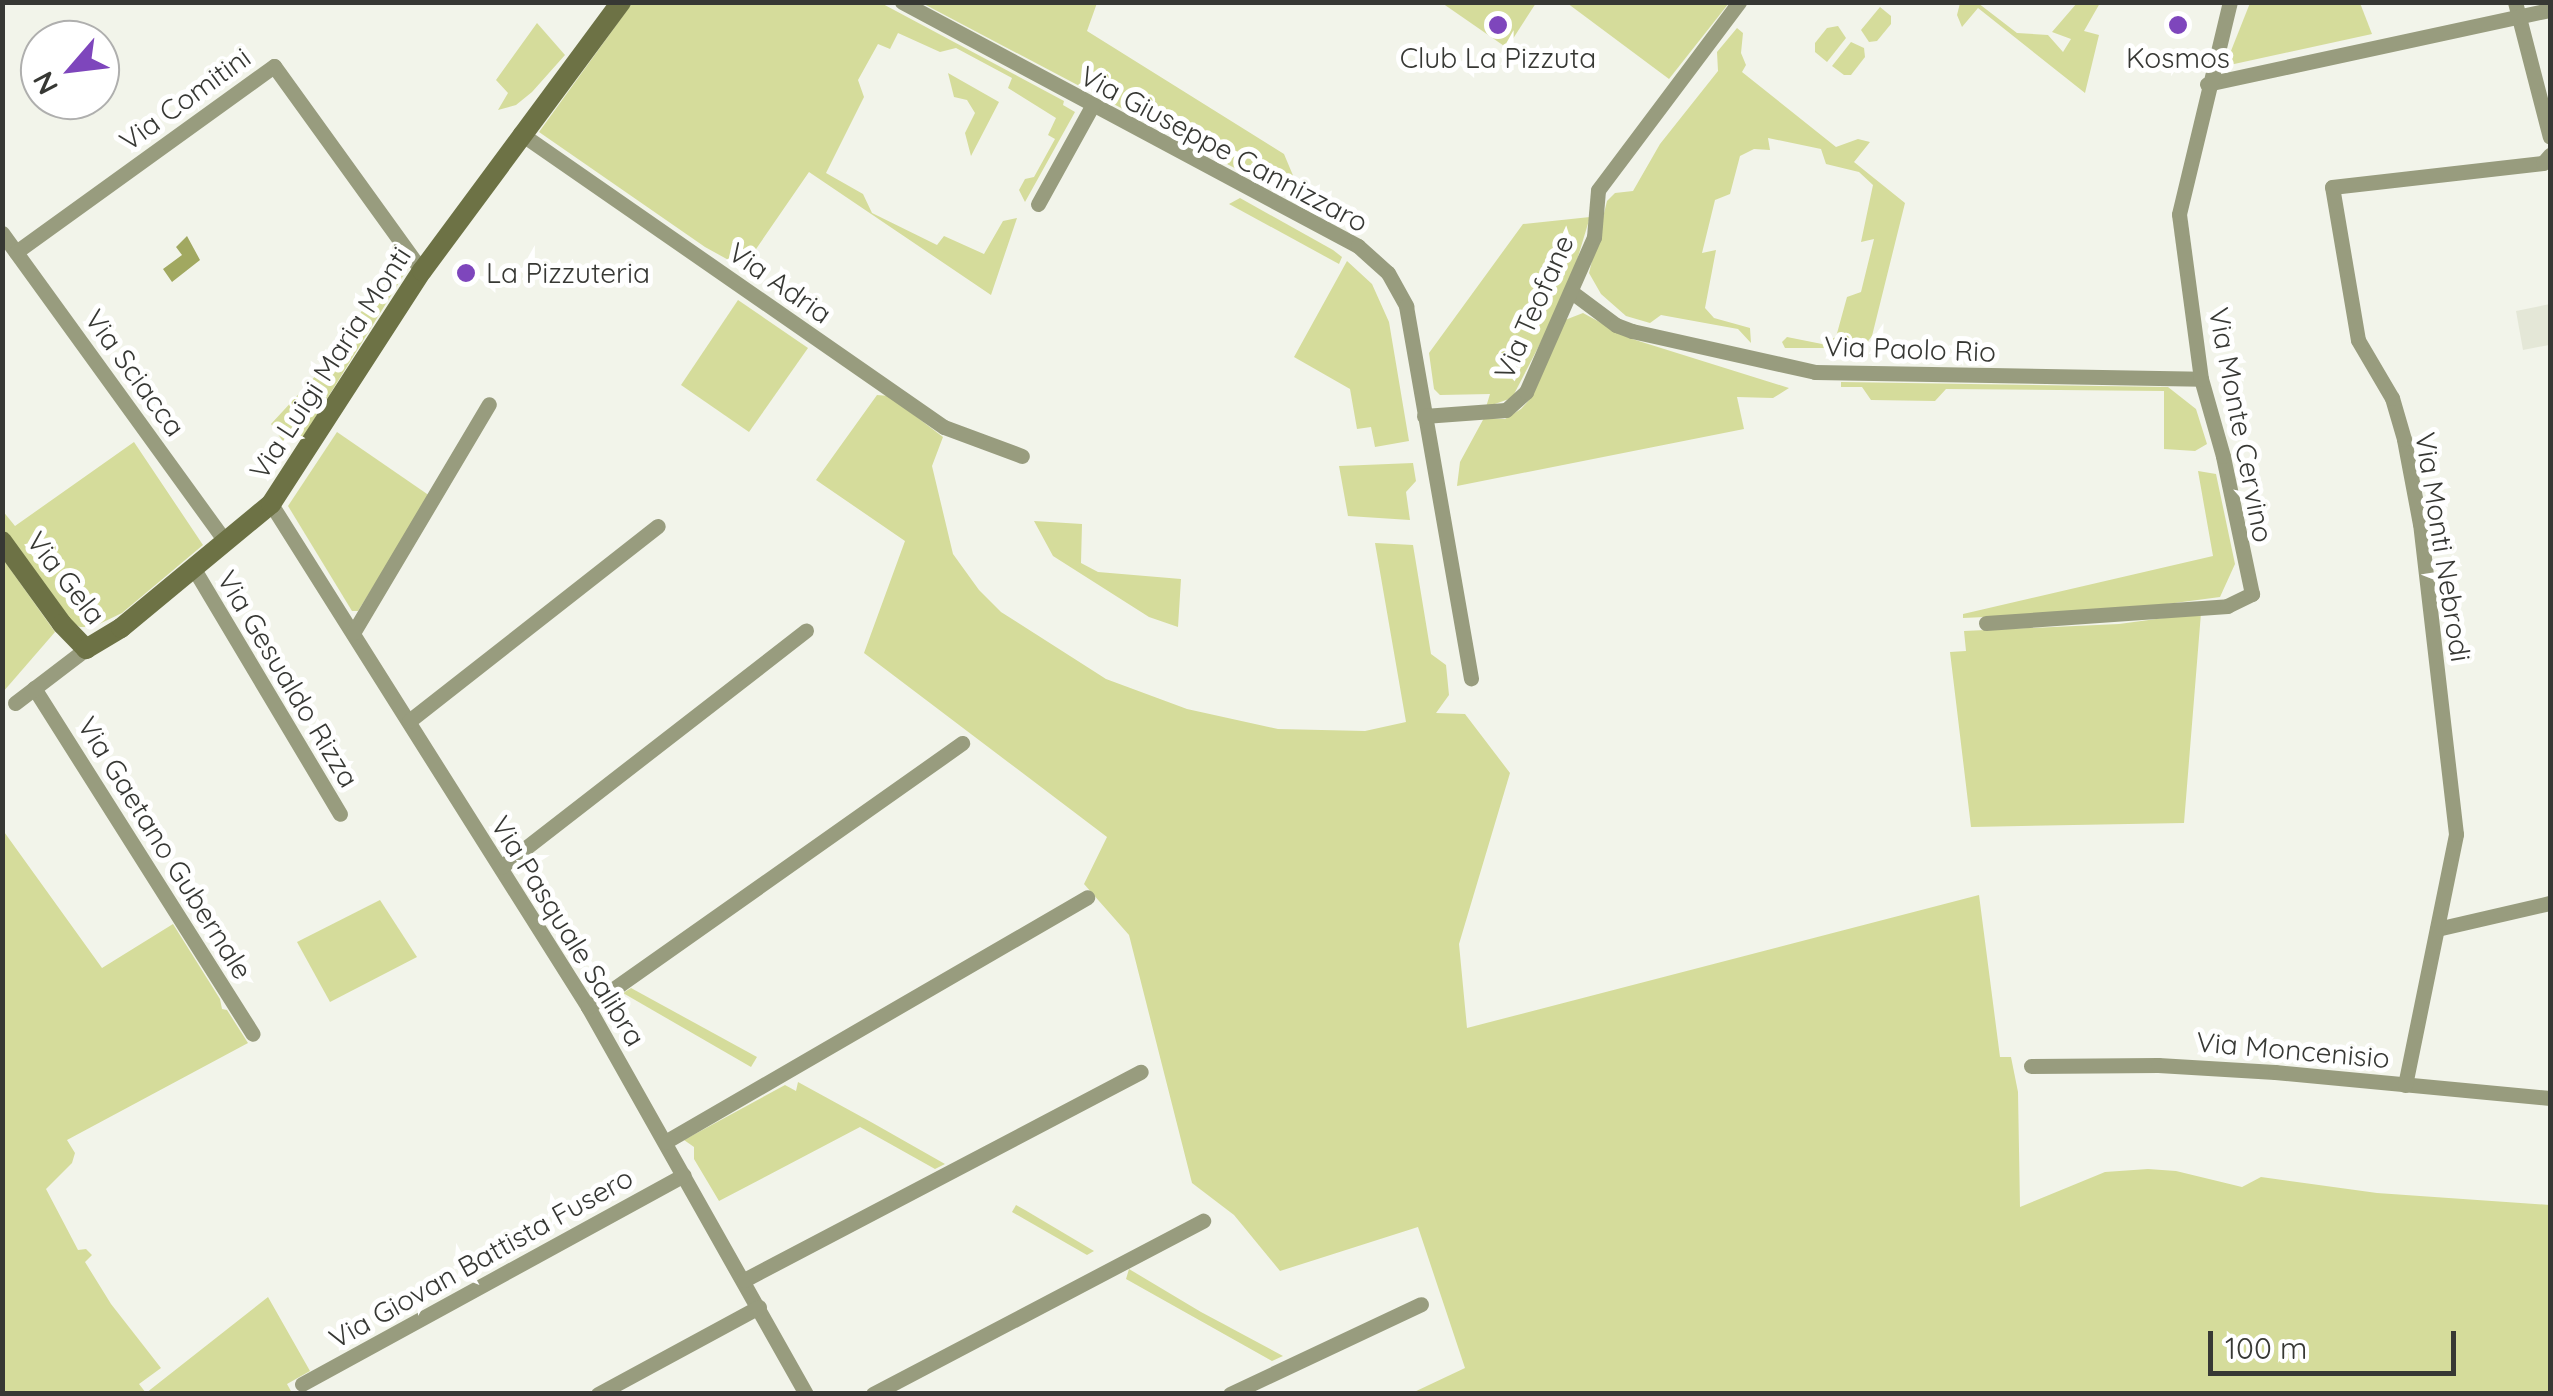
<!DOCTYPE html>
<html>
<head>
<meta charset="utf-8">
<style>
	body { margin:0 }
	#map { position:relative; width:2553px; height:1396px; overflow:hidden; background:#f2f4ea; font-family:Quicksand,sans-serif }
	div>[style] { position:absolute }
	.built>* { inset:0; background:#e4e7d7 }
	.green>* { inset:0; background:#d5dc9b }
	.water>* { inset:0; background:#a1a860 }
	.street>* { height:15px; margin:-7.5px; padding:0 7.5px; transform-origin:7.5px; border-radius:7.5px; background:#989c7e }
	.secondary>* { height:20px; margin:-10px; padding:0 10px; transform-origin:10px; border-radius:10px; background:#6d7245 }
	.dots>* { width:28px; height:28px; translate:-50% -50%; box-sizing:border-box; border:5px solid #fff; border-radius:50% }
	span { translate:-50% -50%; white-space:nowrap; text-align:center; line-height:1.15; -webkit-text-stroke:10px #fff; paint-order:stroke }
	.poi-label { font-size:28px; color:#373834 }
	.left { translate:0 -50%; text-align:left }
	.street-label { font-size:28px; color:#373834 }
	.frame { position:absolute; inset:0; border:5px solid #373834; pointer-events:none }
	.north { position:absolute; left:20px; top:20px; width:100px; height:100px; box-sizing:border-box; background:#fff; border:2px solid #afafae; border-radius:50%; rotate:242deg; font-size:28px; font-weight:700; line-height:40px; text-align:center; color:#373834 }
	.north::after { content:''; display:block; margin:auto; width:35px; height:45px; background:#7e46bc; clip-path:polygon(50% 0,100% 100%,50% 72%,0 100%) }
	.scale { position:absolute; left:2208px; top:1331px; width:248px; height:45px; box-sizing:border-box; border:5px solid #373834; border-top:0; padding-left:12px; font-size:30px; line-height:35px; white-space:nowrap; color:#373834; -webkit-text-stroke:8px #fff; paint-order:stroke }
</style>
</head>
<body>
<div id="map">
	<div class="built">
		<i style="clip-path:polygon(2550px 304px,2550px 351px,2549px 345px,2523px 350px,2516px 311px)"></i>
	</div>
	<div class="green">
		<i style="clip-path:polygon(633px 2px,881px 3px,1064px 101px,1063px 105px,1075px 112px,1025px 202px,1019px 190px,1025px 179px,1034px 177px,1055px 139px,1048px 135px,1056px 118px,1008px 88px,1012px 78px,956px 48px,940px 52px,898px 33px,890px 49px,878px 44px,858px 80px,864px 97px,826px 173px,863px 194px,872px 213px,937px 245px,944px 236px,984px 254px,1003px 221px,1017px 218px,991px 295px,809px 172px,743px 268px,705px 247px,539px 132px)"></i>
		<i style="clip-path:polygon(922px 3px,1097px 3px,1087px 31px,1284px 154px,1297px 185px,1263px 183px)"></i>
		<i style="clip-path:polygon(1442px 3px,1536px 2px,1536px 3px,1507px 48px)"></i>
		<i style="clip-path:polygon(1567px 3px,1729px 3px,1669px 79px)"></i>
		<i style="clip-path:polygon(1960px 3px,1978px 3px,2017px 33px,2048px 35px,2063px 52px,2071px 39px,2052px 32px,2077px 3px,2100px 3px,2084px 31px,2099px 35px,2085px 93px,1978px 8px,1962px 27px,1957px 15px)"></i>
		<i style="clip-path:polygon(2250px 3px,2360px 3px,2372px 34px,2225px 66px)"></i>
		<i style="clip-path:polygon(1880px 7px,1891px 16px,1891px 24px,1877px 41px,1869px 42px,1861px 30px)"></i>
		<i style="clip-path:polygon(537px 23px,565px 55px,532px 92px,516px 105px,498px 110px,508px 93px,496px 80px)"></i>
		<i style="clip-path:polygon(1838px 26px,1846px 38px,1827px 62px,1815px 52px,1815px 43px,1827px 28px)"></i>
		<i style="clip-path:polygon(1737px 28px,1743px 33px,1741px 53px,1746px 65px,1742px 72px,1836px 147px,1858px 139px,1870px 142px,1854px 162px,1905px 203px,1872px 336px,1863px 348px,1785px 348px,1782px 342px,1787px 337px,1822px 344px,1836px 337px,1847px 297px,1861px 292px,1874px 239px,1861px 242px,1873px 185px,1859px 172px,1826px 164px,1821px 149px,1768px 138px,1770px 150px,1754px 149px,1740px 156px,1730px 194px,1715px 200px,1702px 253px,1716px 250px,1705px 308px,1714px 318px,1750px 328px,1751px 343px,1738px 329px,1661px 315px,1650px 323px,1626px 316px,1601px 294px,1589px 273px,1607px 201px,1615px 193px,1633px 191px,1660px 144px,1718px 71px,1717px 52px)"></i>
		<i style="clip-path:polygon(1851px 42px,1864px 48px,1865px 57px,1851px 75px,1844px 75px,1832px 66px)"></i>
		<i style="clip-path:polygon(948px 73px,999px 102px,971px 156px,965px 133px,975px 113px,967px 100px,954px 97px)"></i>
		<i style="clip-path:polygon(1240px 198px,1333px 250px,1342px 257px,1339px 264px,1229px 204px)"></i>
		<i style="clip-path:polygon(1590px 217px,1568px 290px,1512px 398px,1486px 407px,1490px 394px,1440px 395px,1434px 389px,1429px 353px,1523px 224px)"></i>
		<i style="clip-path:polygon(400px 256px,405px 273px,302px 439px,284px 443px,271px 424px,320px 371px)"></i>
		<i style="clip-path:polygon(1347px 261px,1372px 284px,1389px 322px,1409px 441px,1375px 447px,1371px 427px,1357px 429px,1350px 389px,1294px 357px)"></i>
		<i style="clip-path:polygon(738px 300px,808px 348px,749px 432px,681px 385px)"></i>
		<i style="clip-path:polygon(1583px 313px,1629px 338px,1789px 388px,1773px 398px,1737px 397px,1744px 429px,1457px 486px,1460px 462px,1484px 418px,1505px 419px,1521px 409px,1531px 398px,1565px 320px)"></i>
		<i style="clip-path:polygon(1841px 382px,2168px 387px,2196px 409px,2207px 444px,2195px 451px,2164px 449px,2164px 391px,1946px 389px,1935px 401px,1871px 400px,1862px 387px,1841px 387px)"></i>
		<i style="clip-path:polygon(877px 395px,889px 396px,943px 437px,932px 466px,953px 554px,979px 590px,1001px 612px,1106px 679px,1187px 709px,1278px 729px,1365px 731px,1406px 722px,1375px 543px,1413px 545px,1431px 654px,1446px 665px,1449px 695px,1436px 713px,1465px 714px,1510px 773px,1459px 944px,1467px 1028px,1979px 895px,2000px 1057px,2011px 1057px,2018px 1092px,2020px 1207px,2105px 1172px,2148px 1169px,2176px 1171px,2242px 1187px,2261px 1177px,2377px 1193px,2550px 1205px,2550px 1393px,1412px 1393px,1465px 1368px,1418px 1227px,1280px 1271px,1234px 1215px,1192px 1183px,1129px 935px,1084px 884px,1107px 837px,864px 653px,905px 541px,816px 480px)"></i>
		<i style="clip-path:polygon(337px 432px,430px 496px,358px 611px,352px 611px,288px 506px)"></i>
		<i style="clip-path:polygon(134px 442px,203px 545px,122px 613px,93px 627px,80px 627px,69px 621px,3px 529px,2px 510px,15px 526px)"></i>
		<i style="clip-path:polygon(1413px 463px,1416px 481px,1406px 492px,1410px 520px,1348px 516px,1339px 466px)"></i>
		<i style="clip-path:polygon(2198px 471px,2216px 474px,2235px 564px,2220px 597px,2114px 611px,1963px 618px,1963px 614px,2213px 556px)"></i>
		<i style="clip-path:polygon(1034px 521px,1082px 524px,1081px 563px,1098px 572px,1181px 579px,1178px 627px,1149px 617px,1053px 556px)"></i>
		<i style="clip-path:polygon(3px 559px,55px 632px,3px 692px,2px 692px)"></i>
		<i style="clip-path:polygon(2201px 613px,2184px 823px,1971px 827px,1950px 652px,1966px 651px,1964px 631px,2119px 624px)"></i>
		<i style="clip-path:polygon(2px 829px,102px 968px,173px 924px,220px 999px,222px 1009px,227px 1010px,248px 1043px,67px 1140px,75px 1153px,72px 1163px,46px 1189px,78px 1250px,86px 1249px,92px 1255px,85px 1262px,111px 1304px,161px 1368px,139px 1384px,146px 1393px,3px 1393px)"></i>
		<i style="clip-path:polygon(380px 900px,417px 957px,330px 1002px,297px 942px)"></i>
		<i style="clip-path:polygon(631px 988px,757px 1057px,751px 1067px,623px 993px)"></i>
		<i style="clip-path:polygon(798px 1082px,871px 1122px,945px 1164px,935px 1169px,860px 1127px,719px 1201px,694px 1159px,694px 1147px,684px 1140px,785px 1085px,796px 1091px)"></i>
		<i style="clip-path:polygon(1016px 1205px,1025px 1210px,1094px 1251px,1087px 1255px,1012px 1212px)"></i>
		<i style="clip-path:polygon(1129px 1269px,1201px 1312px,1283px 1356px,1272px 1361px,1126px 1279px)"></i>
		<i style="clip-path:polygon(268px 1297px,310px 1371px,287px 1384px,292px 1393px,146px 1393px)"></i>
	</div>
	<div class="water">
		<i style="clip-path:polygon(187px 236px,200px 260px,172px 282px,163px 269px,182px 255px,176px 247px)"></i>
	</div>
	<div class="street">
		<i style="left:902px;top:2px;width:517px;rotate:28.15deg"></i>
		<i style="left:1358px;top:246px;width:40px;rotate:42deg"></i>
		<i style="left:1388px;top:273px;width:38px;rotate:61deg"></i>
		<i style="left:1406px;top:306px;width:378px;rotate:80.1deg"></i>
		<i style="left:2515px;top:2px;width:139px;rotate:75.5deg"></i>
		<i style="left:2207px;top:84px;width:351px;rotate:-12.2deg"></i>
		<i style="left:520px;top:133px;width:516px;rotate:34.74deg"></i>
		<i style="left:944px;top:427px;width:83px;rotate:20.4deg"></i>
		<i style="left:1038px;top:204px;width:112px;rotate:-61.1deg"></i>
		<i style="left:2px;top:233px;width:382px;rotate:54.1deg"></i>
		<i style="left:16px;top:252px;width:318px;rotate:-35.8deg"></i>
		<i style="left:274px;top:66px;width:253px;rotate:54.2deg"></i>
		<i style="left:1573px;top:293px;width:54px;rotate:36.7deg"></i>
		<i style="left:1616px;top:325px;width:17px;rotate:21deg"></i>
		<i style="left:1632px;top:331px;width:188px;rotate:12.6deg"></i>
		<i style="left:1815px;top:372px;width:386px;rotate:1deg"></i>
		<i style="left:1424px;top:416px;width:82px;rotate:-4.2deg"></i>
		<i style="left:1506px;top:410px;width:27px;rotate:-42deg"></i>
		<i style="left:1526px;top:392px;width:169px;rotate:-66.3deg"></i>
		<i style="left:1594px;top:237px;width:47px;rotate:-85.1deg"></i>
		<i style="left:1598px;top:190px;width:235px;rotate:-53.1deg"></i>
		<i style="left:271px;top:504px;width:595px;rotate:57.78deg"></i>
		<i style="left:588px;top:1007px;width:444px;rotate:60.6deg"></i>
		<i style="left:194px;top:569px;width:285px;rotate:59.2deg"></i>
		<i style="left:1986px;top:623px;width:242px;rotate:-4deg"></i>
		<i style="left:2227px;top:606px;width:28px;rotate:-26deg"></i>
		<i style="left:2252px;top:594px;width:141px;rotate:-101.9deg"></i>
		<i style="left:2223px;top:456px;width:80px;rotate:-105.9deg"></i>
		<i style="left:2201px;top:379px;width:166px;rotate:-97.6deg"></i>
		<i style="left:2179px;top:214px;width:218px;rotate:-76.5deg"></i>
		<i style="left:353px;top:633px;width:266px;rotate:-59.3deg"></i>
		<i style="left:34px;top:688px;width:409px;rotate:57.7deg"></i>
		<i style="left:15px;top:703px;width:89px;rotate:-37.3deg"></i>
		<i style="left:409px;top:721px;width:316px;rotate:-38.1deg"></i>
		<i style="left:501px;top:867px;width:386px;rotate:-37.8deg"></i>
		<i style="left:2437px;top:929px;width:116px;rotate:-13deg"></i>
		<i style="left:588px;top:1007px;width:458px;rotate:-35.2deg"></i>
		<i style="left:2031px;top:1066px;width:127px;rotate:-0.5deg"></i>
		<i style="left:2158px;top:1065px;width:117px;rotate:3.4deg"></i>
		<i style="left:2275px;top:1072px;width:276px;rotate:5.4deg"></i>
		<i style="left:2405px;top:1085px;width:256px;rotate:-78.5deg"></i>
		<i style="left:2456px;top:834px;width:312px;rotate:-96.6deg"></i>
		<i style="left:2420px;top:524px;width:86px;rotate:-100.7deg"></i>
		<i style="left:2404px;top:439px;width:43px;rotate:-106.3deg"></i>
		<i style="left:2392px;top:398px;width:67px;rotate:-120.4deg"></i>
		<i style="left:2358px;top:340px;width:155px;rotate:-99.6deg"></i>
		<i style="left:2332px;top:187px;width:212px;rotate:-6.5deg"></i>
		<i style="left:2543px;top:163px;width:11px;rotate:-49deg"></i>
		<i style="left:665px;top:1142px;width:488px;rotate:-30.1deg"></i>
		<i style="left:744px;top:1280px;width:448px;rotate:-27.7deg"></i>
		<i style="left:302px;top:1384px;width:435px;rotate:-28.7deg"></i>
		<i style="left:598px;top:1394px;width:183px;rotate:-28.4deg"></i>
		<i style="left:873px;top:1394px;width:373px;rotate:-27.7deg"></i>
		<i style="left:1230px;top:1394px;width:211px;rotate:-25.2deg"></i>
	</div>
	<div class="secondary">
		<i style="left:2px;top:541px;width:102px;rotate:54.1deg"></i>
		<i style="left:62px;top:624px;width:35px;rotate:46deg"></i>
		<i style="left:86px;top:649px;width:41px;rotate:-31deg"></i>
		<i style="left:121px;top:628px;width:195px;rotate:-39.6deg"></i>
		<i style="left:271px;top:504px;width:278px;rotate:-57.1deg"></i>
		<i style="left:422px;top:271px;width:335px;rotate:-53.5deg"></i>
	</div>
	<div class="dots">
		<i style="left:1498px;top:25px;background:#7e46bc"></i>
		<i style="left:2178px;top:25px;background:#7e46bc"></i>
		<i style="left:466px;top:273px;background:#7e46bc"></i>
	</div>
	<div class="poi-label">
		<span style="left:1498px;top:58px">Club La Pizzuta</span>
		<span style="left:2178px;top:58px">Kosmos</span>
		<span class="left" style="left:486px;top:273px">La Pizzuteria</span>
	</div>
	<div class="street-label">
		<span style="left:185px;top:99px;rotate:-36deg">Via Comitini</span>
		<span style="left:1224px;top:149px;rotate:28deg">Via Giuseppe Cannizzaro</span>
		<span style="left:780px;top:283px;rotate:35deg">Via Adria</span>
		<span style="left:1534px;top:307px;rotate:-66deg">Via Teofane</span>
		<span style="left:1910px;top:349px;rotate:2deg">Via Paolo Rio</span>
		<span style="left:330px;top:363px;rotate:-57deg">Via Luigi Maria Monti</span>
		<span style="left:135px;top:373px;rotate:54deg">Via Sciacca</span>
		<span style="left:2241px;top:425px;rotate:79deg">Via Monte Cervino</span>
		<span style="left:2443px;top:547px;rotate:81deg">Via Monti Nebrodi</span>
		<span style="left:66px;top:578px;rotate:52deg">Via Gela</span>
		<span style="left:288px;top:679px;rotate:59deg">Via Gesualdo Rizza</span>
		<span style="left:165px;top:848px;rotate:58deg">Via Gaetano Gubernale</span>
		<span style="left:568px;top:931px;rotate:58deg">Via Pasquale Salibra</span>
		<span style="left:2293px;top:1050px;rotate:5deg">Via Moncenisio</span>
		<span style="left:481px;top:1258px;rotate:-29deg">Via Giovan Battista Fusero</span>
	</div>
	<div class="frame"></div>
	<div class="north">N</div>
	<div class="scale">100 m</div>
</div>
</body>
</html>
